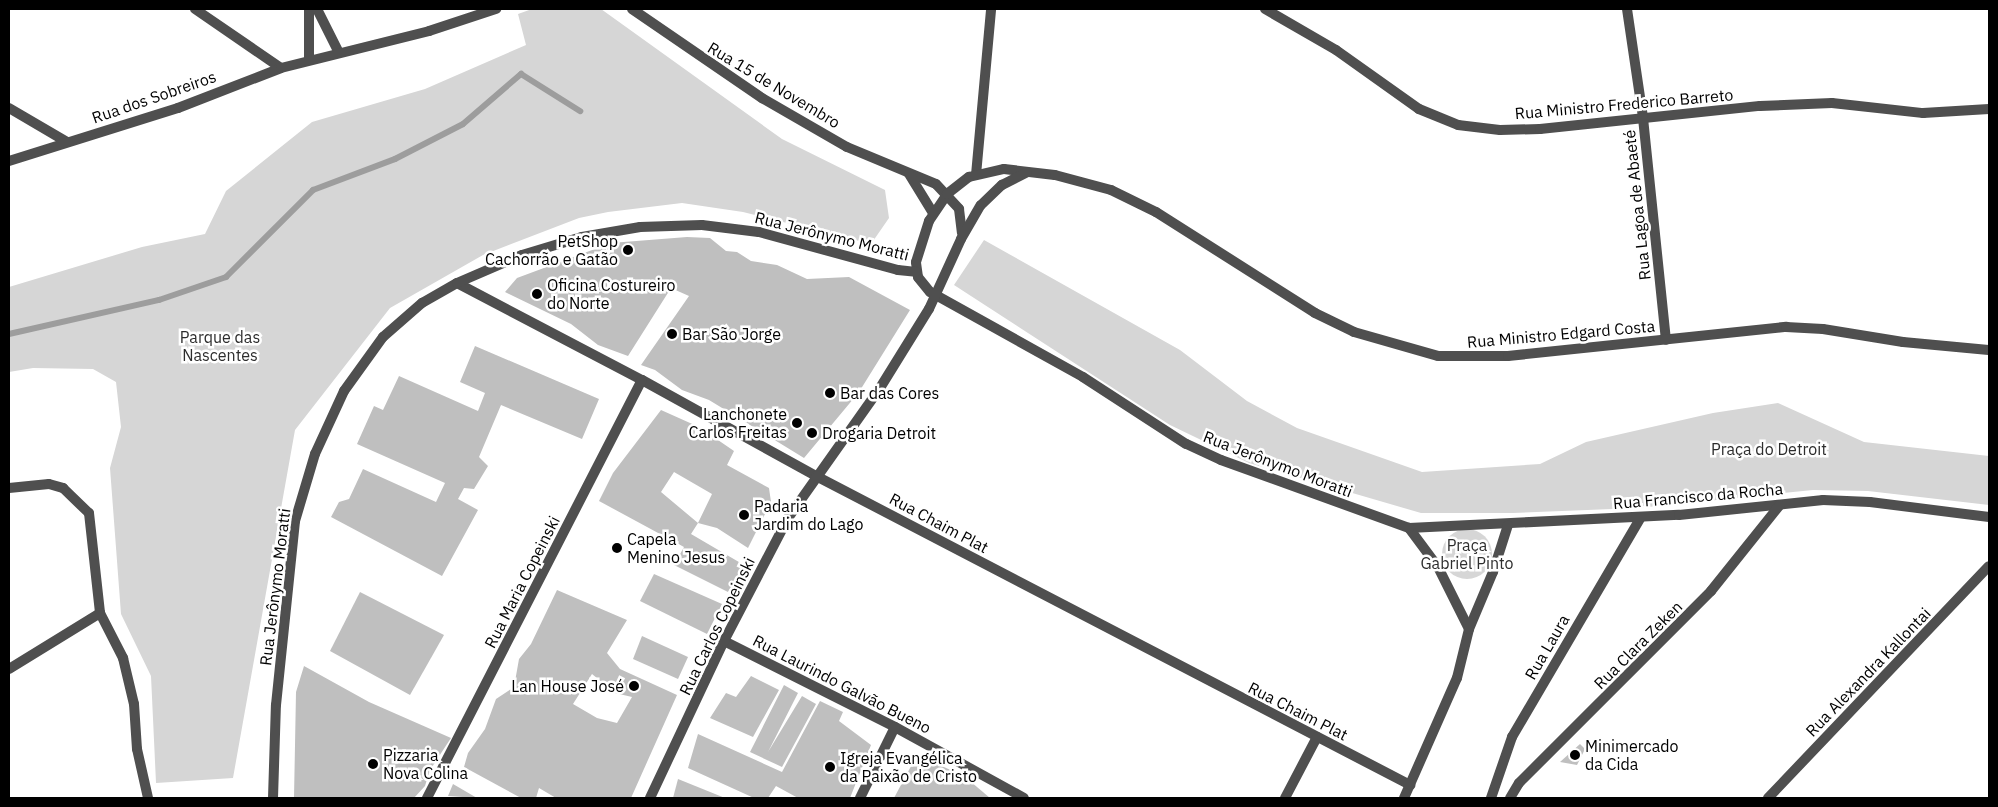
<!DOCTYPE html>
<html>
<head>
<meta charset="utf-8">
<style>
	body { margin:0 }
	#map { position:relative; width:1998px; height:807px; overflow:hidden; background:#fff; font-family:"IBM Plex Sans",sans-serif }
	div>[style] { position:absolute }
	.green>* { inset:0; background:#d6d6d6 }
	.round { border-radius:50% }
	.stream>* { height:6px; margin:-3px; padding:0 3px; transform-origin:3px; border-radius:3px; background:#9d9d9d }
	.building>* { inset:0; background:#bfbfbf }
	.service>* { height:10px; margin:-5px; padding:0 5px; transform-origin:5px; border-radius:5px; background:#4f4f4f }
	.minor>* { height:10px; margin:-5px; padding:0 5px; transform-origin:5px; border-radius:5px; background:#4f4f4f }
	.dots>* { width:14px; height:14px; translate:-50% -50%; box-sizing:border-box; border:2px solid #fff; border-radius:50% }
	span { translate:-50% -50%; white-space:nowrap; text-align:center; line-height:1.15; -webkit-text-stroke:5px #fff; paint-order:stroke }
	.street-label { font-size:16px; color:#000 }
	.poi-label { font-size:16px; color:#000 }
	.right { translate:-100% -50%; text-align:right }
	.left { translate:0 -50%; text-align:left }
	.park-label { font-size:16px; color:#2d2d2d }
	.frame { position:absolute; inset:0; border:10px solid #000; pointer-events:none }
</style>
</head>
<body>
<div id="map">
	<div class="green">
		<i style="clip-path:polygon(532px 9px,601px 9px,782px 139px,885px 190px,889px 218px,871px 244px,743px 212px,682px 203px,608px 212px,579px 218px,483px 255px,390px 308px,295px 430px,233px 778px,156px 783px,151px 676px,121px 614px,110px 468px,121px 427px,116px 382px,93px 369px,33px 368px,9px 372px,9px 287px,142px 247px,205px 234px,226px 191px,312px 122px,425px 89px,526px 45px,518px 14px)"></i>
		<i style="clip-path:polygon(984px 240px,1180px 350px,1247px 401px,1297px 428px,1422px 472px,1540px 464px,1586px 442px,1713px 413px,1778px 403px,1864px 442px,1989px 456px,1989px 505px,1868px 491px,1813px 490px,1638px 508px,1513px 513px,1421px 513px,1249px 463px,1170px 425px,954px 285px)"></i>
		<i class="round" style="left:1442px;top:529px;width:50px;height:50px"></i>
	</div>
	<div class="stream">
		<i style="left:9px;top:334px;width:154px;rotate:-12.8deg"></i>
		<i style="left:159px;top:300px;width:71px;rotate:-18.9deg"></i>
		<i style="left:226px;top:277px;width:123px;rotate:-45deg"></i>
		<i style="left:313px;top:190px;width:88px;rotate:-20.7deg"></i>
		<i style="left:395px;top:159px;width:76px;rotate:-27.2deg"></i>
		<i style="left:463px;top:124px;width:77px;rotate:-40.8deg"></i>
		<i style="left:521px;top:74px;width:70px;rotate:32.1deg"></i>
	</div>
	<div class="building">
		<i style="clip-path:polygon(687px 237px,710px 238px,726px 251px,737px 252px,751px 261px,777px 265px,807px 279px,849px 277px,910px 310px,859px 392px,804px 458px,709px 400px,682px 390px,655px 370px,641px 365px,689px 296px,671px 288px,628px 356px,598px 345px,571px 324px,505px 292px,517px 278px,611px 243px)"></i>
		<i style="clip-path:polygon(475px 346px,599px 399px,582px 439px,501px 405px,479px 457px,488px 466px,474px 489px,464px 488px,458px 499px,478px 510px,442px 576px,331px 517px,339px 502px,349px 499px,363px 469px,436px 502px,445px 483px,357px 444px,374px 406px,383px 410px,399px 376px,478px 411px,485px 393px,460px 382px)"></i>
		<i style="clip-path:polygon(evenodd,661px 410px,699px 427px,734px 451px,727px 465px,769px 488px,771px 502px,748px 548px,717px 528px,698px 523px,691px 534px,744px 565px,728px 592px,674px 565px,684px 547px,599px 501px,613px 473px,661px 410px,674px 472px,712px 494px,698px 523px,661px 492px,674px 472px)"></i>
		<i style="clip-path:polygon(654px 574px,722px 604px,707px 634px,640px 601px)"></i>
		<i style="clip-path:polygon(evenodd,557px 590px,627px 620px,607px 653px,620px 669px,677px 695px,631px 798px,556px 798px,539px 788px,536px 798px,521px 798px,464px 767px,468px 753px,485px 729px,496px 699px,514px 687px,519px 659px,531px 644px,557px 590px,592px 674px,615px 693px,632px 697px,617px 723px,597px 718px,573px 704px,592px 674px)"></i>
		<i style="clip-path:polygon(360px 592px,444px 635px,410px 695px,330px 651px)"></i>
		<i style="clip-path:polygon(642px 636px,688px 657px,678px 679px,633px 659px)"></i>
		<i style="clip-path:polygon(304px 666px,369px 702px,451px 738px,430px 770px,425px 786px,414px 798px,294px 798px,296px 692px)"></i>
		<i style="clip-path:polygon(751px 676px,779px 690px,753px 737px,710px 718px,726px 693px,736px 697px)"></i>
		<i style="clip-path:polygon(784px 685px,798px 693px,768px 752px,802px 696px,816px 704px,782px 767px,750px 752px)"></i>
		<i style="clip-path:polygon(820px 701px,843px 712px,839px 721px,871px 745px,850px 798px,798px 798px,776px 786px,768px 798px,754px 798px,688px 768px,698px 734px,782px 772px)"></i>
		<i style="clip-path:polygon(1580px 744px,1585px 749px,1577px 765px,1560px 762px)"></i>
		<i style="clip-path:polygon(917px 755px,964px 776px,990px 798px,894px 798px)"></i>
		<i style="clip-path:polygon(678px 779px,725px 798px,673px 798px)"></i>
		<i style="clip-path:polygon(453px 784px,477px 798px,448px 796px)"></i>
	</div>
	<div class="service">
		<i style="left:1404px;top:798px;width:131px;rotate:-66.2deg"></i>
		<i style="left:1457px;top:678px;width:50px;rotate:-76.2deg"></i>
		<i style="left:1491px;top:798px;width:65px;rotate:-71deg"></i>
		<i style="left:1512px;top:737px;width:255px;rotate:-59.6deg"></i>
	</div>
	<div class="minor">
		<i style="left:195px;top:9px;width:104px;rotate:34.5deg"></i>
		<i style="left:309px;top:9px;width:51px;rotate:90deg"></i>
		<i style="left:317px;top:9px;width:49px;rotate:63.4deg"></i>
		<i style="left:632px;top:9px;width:158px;rotate:34.4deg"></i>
		<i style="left:762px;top:98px;width:98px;rotate:30deg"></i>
		<i style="left:847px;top:147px;width:96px;rotate:22.6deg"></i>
		<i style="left:936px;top:184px;width:34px;rotate:47deg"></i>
		<i style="left:959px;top:209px;width:24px;rotate:83deg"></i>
		<i style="left:1265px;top:9px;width:82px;rotate:30deg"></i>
		<i style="left:1336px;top:50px;width:102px;rotate:35.4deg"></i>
		<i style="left:1419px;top:109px;width:42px;rotate:22.3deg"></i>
		<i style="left:1458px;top:125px;width:42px;rotate:6.8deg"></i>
		<i style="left:1500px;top:130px;width:40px;rotate:-1.4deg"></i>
		<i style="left:1540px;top:129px;width:221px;rotate:-6deg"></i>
		<i style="left:1760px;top:106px;width:72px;rotate:-2.4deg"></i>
		<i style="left:1832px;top:103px;width:92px;rotate:6.3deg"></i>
		<i style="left:1923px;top:113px;width:66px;rotate:-3.5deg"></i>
		<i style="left:1627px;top:9px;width:110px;rotate:81.6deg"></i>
		<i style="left:1643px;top:118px;width:223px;rotate:84.1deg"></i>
		<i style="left:9px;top:108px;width:67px;rotate:30.4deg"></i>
		<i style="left:9px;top:161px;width:177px;rotate:-17.4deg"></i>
		<i style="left:178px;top:108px;width:110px;rotate:-21.2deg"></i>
		<i style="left:281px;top:68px;width:153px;rotate:-14deg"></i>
		<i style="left:429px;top:31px;width:71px;rotate:-18.2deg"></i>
		<i style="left:909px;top:174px;width:46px;rotate:58.4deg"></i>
		<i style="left:976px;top:175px;width:167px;rotate:-84.8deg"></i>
		<i style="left:457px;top:283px;width:209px;rotate:27.7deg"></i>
		<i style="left:642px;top:380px;width:199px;rotate:28.9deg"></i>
		<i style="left:816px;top:476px;width:670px;rotate:27.48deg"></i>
		<i style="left:9px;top:488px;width:40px;rotate:-5.7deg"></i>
		<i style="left:49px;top:484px;width:15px;rotate:16deg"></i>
		<i style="left:63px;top:488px;width:36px;rotate:44deg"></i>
		<i style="left:89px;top:513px;width:101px;rotate:83.7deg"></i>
		<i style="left:100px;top:613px;width:51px;rotate:62.9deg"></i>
		<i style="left:123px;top:658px;width:47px;rotate:76.6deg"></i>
		<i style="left:134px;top:704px;width:45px;rotate:86.2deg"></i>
		<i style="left:137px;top:749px;width:50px;rotate:77.3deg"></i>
		<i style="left:1409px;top:528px;width:270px;rotate:-2.8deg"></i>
		<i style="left:1679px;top:515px;width:145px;rotate:-5.9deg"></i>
		<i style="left:1823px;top:500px;width:47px;rotate:2.4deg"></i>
		<i style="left:1870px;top:502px;width:120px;rotate:7.2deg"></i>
		<i style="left:1469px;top:629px;width:69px;rotate:-116.6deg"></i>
		<i style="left:1438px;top:567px;width:49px;rotate:-126.6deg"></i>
		<i style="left:1409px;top:528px;width:200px;rotate:-160.1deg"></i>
		<i style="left:1221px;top:460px;width:38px;rotate:-155deg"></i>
		<i style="left:1186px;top:444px;width:123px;rotate:-147deg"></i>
		<i style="left:1083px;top:377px;width:175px;rotate:-150.9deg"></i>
		<i style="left:930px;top:292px;width:19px;rotate:-129deg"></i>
		<i style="left:918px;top:277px;width:15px;rotate:-98deg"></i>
		<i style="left:916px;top:262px;width:43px;rotate:-72.4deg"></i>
		<i style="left:929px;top:221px;width:32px;rotate:-56deg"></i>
		<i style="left:947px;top:194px;width:28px;rotate:-38deg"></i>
		<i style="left:969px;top:177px;width:36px;rotate:-13deg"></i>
		<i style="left:1004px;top:169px;width:51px;rotate:6.7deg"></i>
		<i style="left:1055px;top:175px;width:58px;rotate:15deg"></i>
		<i style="left:1111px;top:190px;width:50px;rotate:26.1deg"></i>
		<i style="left:1156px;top:212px;width:188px;rotate:32.4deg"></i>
		<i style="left:1315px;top:313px;width:43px;rotate:26deg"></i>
		<i style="left:1354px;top:332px;width:87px;rotate:15.9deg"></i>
		<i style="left:1438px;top:356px;width:70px"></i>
		<i style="left:1508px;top:356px;width:280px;rotate:-6deg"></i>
		<i style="left:1786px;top:327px;width:37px;rotate:3deg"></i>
		<i style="left:1823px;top:329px;width:81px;rotate:9.2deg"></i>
		<i style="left:1903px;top:342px;width:86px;rotate:5.3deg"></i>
		<i style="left:1469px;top:629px;width:62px;rotate:-67.2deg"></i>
		<i style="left:1493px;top:572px;width:49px;rotate:-72.3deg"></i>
		<i style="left:724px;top:641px;width:191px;rotate:26.7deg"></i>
		<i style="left:895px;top:727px;width:147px;rotate:28.8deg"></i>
		<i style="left:9px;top:669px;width:107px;rotate:-31.6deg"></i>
		<i style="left:273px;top:798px;width:93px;rotate:-88.2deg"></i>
		<i style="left:276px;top:705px;width:185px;rotate:-84.1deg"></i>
		<i style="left:295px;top:521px;width:70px;rotate:-73.4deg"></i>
		<i style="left:315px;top:454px;width:69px;rotate:-65.3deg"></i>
		<i style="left:344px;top:391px;width:67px;rotate:-54.2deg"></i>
		<i style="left:383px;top:337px;width:52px;rotate:-41.1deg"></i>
		<i style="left:422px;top:303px;width:40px;rotate:-29.7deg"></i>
		<i style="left:457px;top:283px;width:71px;rotate:-23.3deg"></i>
		<i style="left:522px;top:255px;width:63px;rotate:-16.7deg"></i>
		<i style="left:582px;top:237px;width:59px;rotate:-9.8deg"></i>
		<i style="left:640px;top:227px;width:62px;rotate:-1.8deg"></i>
		<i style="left:702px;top:225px;width:57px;rotate:7deg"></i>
		<i style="left:759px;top:232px;width:144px;rotate:15.3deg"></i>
		<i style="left:898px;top:270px;width:18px;rotate:6deg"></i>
		<i style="left:427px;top:798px;width:470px;rotate:-62.8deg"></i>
		<i style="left:650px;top:798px;width:174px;rotate:-64.8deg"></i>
		<i style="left:724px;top:641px;width:139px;rotate:-62.5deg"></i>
		<i style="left:788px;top:518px;width:159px;rotate:-54.7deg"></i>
		<i style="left:880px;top:388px;width:93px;rotate:-58.2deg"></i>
		<i style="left:929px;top:309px;width:77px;rotate:-65.4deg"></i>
		<i style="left:961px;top:239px;width:39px;rotate:-60deg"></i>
		<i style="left:981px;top:205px;width:29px;rotate:-44deg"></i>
		<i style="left:1002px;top:185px;width:28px;rotate:-27deg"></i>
		<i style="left:860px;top:798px;width:79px;rotate:-63.8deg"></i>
		<i style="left:1285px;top:798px;width:69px;rotate:-62.3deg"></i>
		<i style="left:1510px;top:798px;width:17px;rotate:-59deg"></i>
		<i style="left:1519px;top:783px;width:272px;rotate:-45deg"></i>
		<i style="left:1711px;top:591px;width:110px;rotate:-51.3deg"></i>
		<i style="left:1768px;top:798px;width:320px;rotate:-46.4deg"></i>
	</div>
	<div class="dots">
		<i style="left:628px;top:250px;background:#000"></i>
		<i style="left:537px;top:294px;background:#000"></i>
		<i style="left:672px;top:334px;background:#000"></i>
		<i style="left:830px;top:393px;background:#000"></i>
		<i style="left:797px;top:423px;background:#000"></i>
		<i style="left:812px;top:433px;background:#000"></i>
		<i style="left:744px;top:515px;background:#000"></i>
		<i style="left:617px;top:548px;background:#000"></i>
		<i style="left:634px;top:686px;background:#000"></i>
		<i style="left:1575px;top:755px;background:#000"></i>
		<i style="left:373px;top:764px;background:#000"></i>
		<i style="left:830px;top:767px;background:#000"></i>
	</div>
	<div class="street-label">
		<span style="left:774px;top:85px;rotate:31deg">Rua 15 de Novembro</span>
		<span style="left:154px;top:97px;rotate:-19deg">Rua dos Sobreiros</span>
		<span style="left:1624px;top:104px;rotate:-5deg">Rua Ministro Frederico Barreto</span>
		<span style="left:1637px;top:205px;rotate:-96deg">Rua Lagoa de Abaeté</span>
		<span style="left:832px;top:236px;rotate:14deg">Rua Jerônymo Moratti</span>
		<span style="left:1561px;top:334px;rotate:-5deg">Rua Ministro Edgard Costa</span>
		<span style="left:1278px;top:464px;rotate:21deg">Rua Jerônymo Moratti</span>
		<span style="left:1698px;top:496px;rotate:-5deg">Rua Francisco da Rocha</span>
		<span style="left:939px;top:523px;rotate:28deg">Rua Chaim Plat</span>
		<span style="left:522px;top:582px;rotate:-63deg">Rua Maria Copeinski</span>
		<span style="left:275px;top:587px;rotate:-83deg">Rua Jerônymo Moratti</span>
		<span style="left:717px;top:626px;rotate:-64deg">Rua Carlos Copeinski</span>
		<span style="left:1638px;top:645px;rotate:-45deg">Rua Clara Zeken</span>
		<span style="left:1547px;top:647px;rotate:-60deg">Rua Laura</span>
		<span style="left:1868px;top:672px;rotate:-46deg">Rua Alexandra Kallontai</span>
		<span style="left:842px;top:684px;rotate:27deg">Rua Laurindo Galvão Bueno</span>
		<span style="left:1298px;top:711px;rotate:27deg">Rua Chaim Plat</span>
	</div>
	<div class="poi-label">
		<span class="right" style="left:618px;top:250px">PetShop<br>Cachorrão e Gatão</span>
		<span class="left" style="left:547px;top:294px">Oficina Costureiro<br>do Norte</span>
		<span class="left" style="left:682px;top:334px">Bar São Jorge</span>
		<span class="left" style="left:840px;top:393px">Bar das Cores</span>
		<span class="right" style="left:787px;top:423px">Lanchonete<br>Carlos Freitas</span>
		<span class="left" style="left:822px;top:433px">Drogaria Detroit</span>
		<span class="left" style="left:754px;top:515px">Padaria<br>Jardim do Lago</span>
		<span class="left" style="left:627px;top:548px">Capela<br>Menino Jesus</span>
		<span class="right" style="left:624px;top:686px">Lan House José</span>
		<span class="left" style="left:1585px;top:755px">Minimercado<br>da Cida</span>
		<span class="left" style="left:383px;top:764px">Pizzaria<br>Nova Colina</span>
		<span class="left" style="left:840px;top:767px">Igreja Evangélica<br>da Paixão de Cristo</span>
	</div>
	<div class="park-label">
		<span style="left:220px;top:346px">Parque das<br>Nascentes</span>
		<span style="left:1769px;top:449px">Praça do Detroit</span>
		<span style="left:1467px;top:554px">Praça<br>Gabriel Pinto</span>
	</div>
	<div class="frame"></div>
</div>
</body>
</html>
